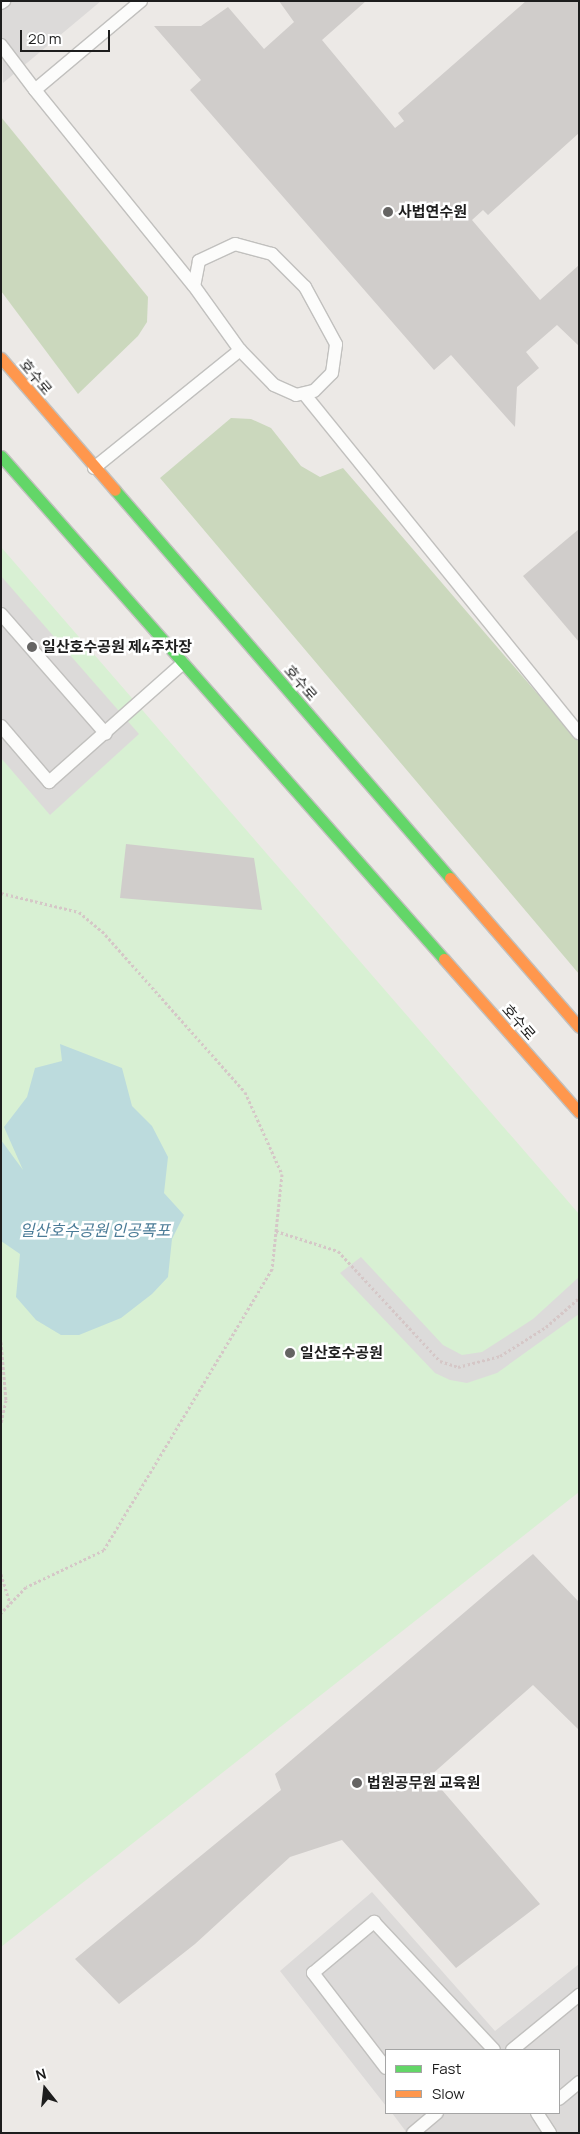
<!DOCTYPE html>
<html>
<head>
<meta charset="utf-8">
<style>
	body { margin:0 }
	#map { position:relative; width:580px; height:2134px; overflow:hidden; background:#ece9e6; font-family:Manrope,"Noto Sans KR",sans-serif }
	div>[style] { position:absolute }
	.forest>* { inset:0; background:#cbd8bd }
	.park>* { inset:0; background:#d8f0d3 }
	.parking>* { inset:0; background:#dcdad9 }
	.water>* { inset:0; background:#bcdbdd }
	.pier>* { inset:0; background:#dcdbda }
	.building>* { inset:0; background:#d0cdcb }
	.path>* { height:3px; margin-top:-1.5px; transform-origin:0; background:repeating-linear-gradient(90deg,#d5c7c7 0 2.5px,transparent 0 5px) }
	.roads { filter:drop-shadow(1px 0 #c1c0be) drop-shadow(-1px 0 #c1c0be) drop-shadow(0 1px #c1c0be) drop-shadow(0 -1px #c1c0be) }
	.lane>* { height:12px; margin:-6px; padding:0 6px; transform-origin:6px; border-radius:6px; background:#fcfcfb }
	.fast>* { height:11px; margin:-5.5px; padding:0 5.5px; transform-origin:5.5px; border-radius:5.5px; background:#63d668 }
	.slow>* { height:11px; margin:-5.5px; padding:0 5.5px; transform-origin:5.5px; border-radius:5.5px; background:#ff974d }
	.dots>* { width:14px; height:14px; translate:-50% -50%; box-sizing:border-box; border:2px solid #fff; border-radius:50% }
	span { translate:-50% -50%; white-space:nowrap; text-align:center; line-height:1.15; -webkit-text-stroke:5px #fff; paint-order:stroke }
	.poi-label { font-size:15px; color:#1d1d1d; font-weight:700 }
	.left { translate:0 -50%; text-align:left }
	.street-label { font-size:15px; color:#1d1d1d }
	.water-label { font-size:16px; color:#4b7c97; font-style:italic }
	.frame { position:absolute; inset:0; border:2px solid #1d1d1d; pointer-events:none }
	.legend { position:absolute; left:385px; top:2049px; width:175px; height:65px; box-sizing:border-box; background:#fff; border:1px solid #a5a5a5; margin:0; padding:6px 9px; list-style:none; font-size:15px; color:#1d1d1d }
	.legend li { display:flex; align-items:center; gap:10px; height:25px }
	.legend b { width:25px; border:1px solid #a5a5a5 }
	.north { position:absolute; left:20px; top:2064px; width:50px; height:50px; -webkit-text-stroke:4px #fff; paint-order:stroke; rotate:344deg; font-size:14px; font-weight:700; line-height:20px; text-align:center; color:#1d1d1d }
	.north::after { content:''; display:block; margin:auto; width:18px; height:22px; background:#1d1d1d; clip-path:polygon(50% 0,100% 100%,50% 72%,0 100%) }
	.scale { position:absolute; left:20px; top:30px; width:90px; height:22px; box-sizing:border-box; border:2px solid #1d1d1d; border-top:0; padding-left:6px; font-size:15px; line-height:18px; white-space:nowrap; color:#1d1d1d; -webkit-text-stroke:4px #fff; paint-order:stroke }
</style>
</head>
<body>
<div id="map">
	<div class="forest">
		<i style="clip-path:polygon(1px 117px,148px 297px,147px 322px,138px 336px,78px 394px,1px 291px)"></i>
		<i style="clip-path:polygon(231px 418px,251px 419px,271px 428px,301px 466px,320px 477px,343px 468px,579px 742px,579px 974px,160px 478px)"></i>
	</div>
	<div class="park">
		<i style="clip-path:polygon(1px 547px,579px 1214px,579px 1492px,1px 1947px)"></i>
	</div>
	<div class="parking">
		<i style="clip-path:polygon(1px 1px,101px 1px,3px 83px)"></i>
		<i style="clip-path:polygon(1px 576px,139px 734px,50px 815px,1px 758px)"></i>
		<i style="clip-path:polygon(372px 1892px,495px 2031px,579px 1964px,579px 2133px,407px 2133px,392px 2113px,559px 2113px,559px 2050px,386px 2050px,386px 2106px,280px 1971px)"></i>
	</div>
	<div class="water">
		<i style="clip-path:polygon(60px 1044px,122px 1068px,132px 1106px,152px 1126px,168px 1157px,164px 1193px,184px 1215px,172px 1239px,168px 1277px,152px 1294px,121px 1318px,79px 1335px,61px 1335px,36px 1320px,16px 1297px,20px 1254px,1px 1241px,1px 1140px,23px 1170px,4px 1127px,27px 1097px,35px 1068px,62px 1061px)"></i>
	</div>
	<div class="pier">
		<i style="clip-path:polygon(361px 1257px,443px 1345px,462px 1355px,482px 1352px,533px 1319px,579px 1277px,579px 1314px,497px 1373px,467px 1383px,450px 1380px,435px 1373px,340px 1273px)"></i>
	</div>
	<div class="building">
		<i style="clip-path:polygon(279px 1px,366px 1px,322px 40px,395px 128px,404px 121px,398px 113px,526px 1px,579px 1px,579px 133px,488px 215px,483px 210px,472px 220px,540px 300px,579px 265px,579px 346px,557px 325px,526px 352px,539px 368px,517px 387px,515px 427px,451px 355px,434px 370px,190px 90px,201px 80px,154px 26px,201px 26px,228px 7px,264px 49px,294px 22px)"></i>
		<i style="clip-path:polygon(579px 529px,579px 642px,523px 576px)"></i>
		<i style="clip-path:polygon(126px 844px,254px 858px,262px 910px,120px 898px)"></i>
		<i style="clip-path:polygon(533px 1554px,579px 1602px,579px 1730px,533px 1685px,430px 1776px,540px 1904px,456px 1968px,342px 1840px,290px 1857px,195px 1944px,119px 2004px,75px 1959px,281px 1790px,275px 1774px)"></i>
	</div>
	<div class="path">
		<i style="left:1px;top:893px;width:80px;rotate:13.7deg"></i>
		<i style="left:79px;top:912px;width:30px;rotate:40deg"></i>
		<i style="left:102px;top:931px;width:215px;rotate:48.4deg"></i>
		<i style="left:245px;top:1092px;width:90px;rotate:65.7deg"></i>
		<i style="left:282px;top:1174px;width:96px;rotate:96deg"></i>
		<i style="left:272px;top:1269px;width:327px;rotate:120.9deg"></i>
		<i style="left:104px;top:1550px;width:86px;rotate:154.6deg"></i>
		<i style="left:26px;top:1587px;width:36px;rotate:134deg"></i>
		<i style="left:276px;top:1231px;width:65px;rotate:17.9deg"></i>
		<i style="left:338px;top:1251px;width:150px;rotate:47.2deg"></i>
		<i style="left:440px;top:1361px;width:19px;rotate:18deg"></i>
		<i style="left:458px;top:1367px;width:43px;rotate:-14.7deg"></i>
		<i style="left:500px;top:1356px;width:54px;rotate:-32.2deg"></i>
		<i style="left:546px;top:1327px;width:44px;rotate:-41.3deg"></i>
		<i style="left:1px;top:1342px;width:58px;rotate:85.1deg"></i>
		<i style="left:6px;top:1400px;width:24px;rotate:102deg"></i>
		<i style="left:1px;top:1574px;width:31px;rotate:73deg"></i>
	</div>
	<div class="roads">
		<div class="lane">
			<i style="left:141px;top:1px;width:138px;rotate:140deg"></i>
			<i style="left:35px;top:90px;width:252px;rotate:51deg"></i>
			<i style="left:1px;top:3px;width:4px;rotate:-34deg"></i>
			<i style="left:1px;top:45px;width:56px;rotate:52.9deg"></i>
			<i style="left:305px;top:395px;width:435px;rotate:51deg"></i>
			<i style="left:94px;top:468px;width:188px;rotate:-38.9deg"></i>
			<i style="left:240px;top:350px;width:49px;rotate:45.8deg"></i>
			<i style="left:274px;top:385px;width:24px;rotate:24deg"></i>
			<i style="left:296px;top:395px;width:18px;rotate:-13deg"></i>
			<i style="left:314px;top:391px;width:25px;rotate:-45deg"></i>
			<i style="left:332px;top:373px;width:29px;rotate:-82deg"></i>
			<i style="left:336px;top:344px;width:65px;rotate:-118.5deg"></i>
			<i style="left:305px;top:287px;width:47px;rotate:-135deg"></i>
			<i style="left:272px;top:254px;width:38px;rotate:-165deg"></i>
			<i style="left:235px;top:244px;width:40px;rotate:155deg"></i>
			<i style="left:199px;top:261px;width:25px;rotate:101deg"></i>
			<i style="left:194px;top:286px;width:79px;rotate:54.3deg"></i>
			<i style="left:1px;top:614px;width:159px;rotate:48.8deg"></i>
			<i style="left:1px;top:726px;width:74px;rotate:49.4deg"></i>
			<i style="left:49px;top:782px;width:179px;rotate:-41.6deg"></i>
			<i style="left:512px;top:2050px;width:87px;rotate:-39.4deg"></i>
			<i style="left:386px;top:2068px;width:120px;rotate:-127.5deg"></i>
			<i style="left:313px;top:1973px;width:80px;rotate:-39.9deg"></i>
			<i style="left:374px;top:1922px;width:175px;rotate:46.8deg"></i>
			<i style="left:559px;top:2099px;width:26px;rotate:-40deg"></i>
			<i style="left:537px;top:2113px;width:24px;rotate:57deg"></i>
			<i style="left:413px;top:2133px;width:31px;rotate:-40deg"></i>
		</div>
		<div class="fast">
			<i style="left:1px;top:456px;width:670px;rotate:48.63deg"></i>
			<i style="left:115px;top:490px;width:513px;rotate:49.19deg"></i>
		</div>
		<div class="slow">
			<i style="left:1px;top:358px;width:174px;rotate:49.2deg"></i>
			<i style="left:450px;top:878px;width:197px;rotate:49.1deg"></i>
			<i style="left:444px;top:959px;width:204px;rotate:48.6deg"></i>
		</div>
	</div>
	<div class="dots">
		<i style="left:388px;top:212px;background:#656463"></i>
		<i style="left:32px;top:647px;background:#656463"></i>
		<i style="left:290px;top:1353px;background:#656463"></i>
		<i style="left:357px;top:1783px;background:#656463"></i>
	</div>
	<div class="poi-label">
		<span class="left" style="left:398px;top:212px">사법연수원</span>
		<span class="left" style="left:42px;top:647px">일산호수공원 제4주차장</span>
		<span class="left" style="left:300px;top:1353px">일산호수공원</span>
		<span class="left" style="left:367px;top:1783px">법원공무원 교육원</span>
	</div>
	<div class="street-label">
		<span style="left:36px;top:377px;rotate:50deg">호수로</span>
		<span style="left:301px;top:683px;rotate:49deg">호수로</span>
		<span style="left:519px;top:1022px;rotate:49deg">호수로</span>
	</div>
	<div class="water-label">
		<span style="left:95px;top:1230px">일산호수공원 인공폭포</span>
	</div>
	<div class="frame"></div>
	<ul class="legend">
	<li><b style="height:6px;background:#63d668"></b>Fast</li>
	<li><b style="height:6px;background:#ff974d"></b>Slow</li>
	</ul>
	<div class="north">N</div>
	<div class="scale">20 m</div>
</div>
</body>
</html>
